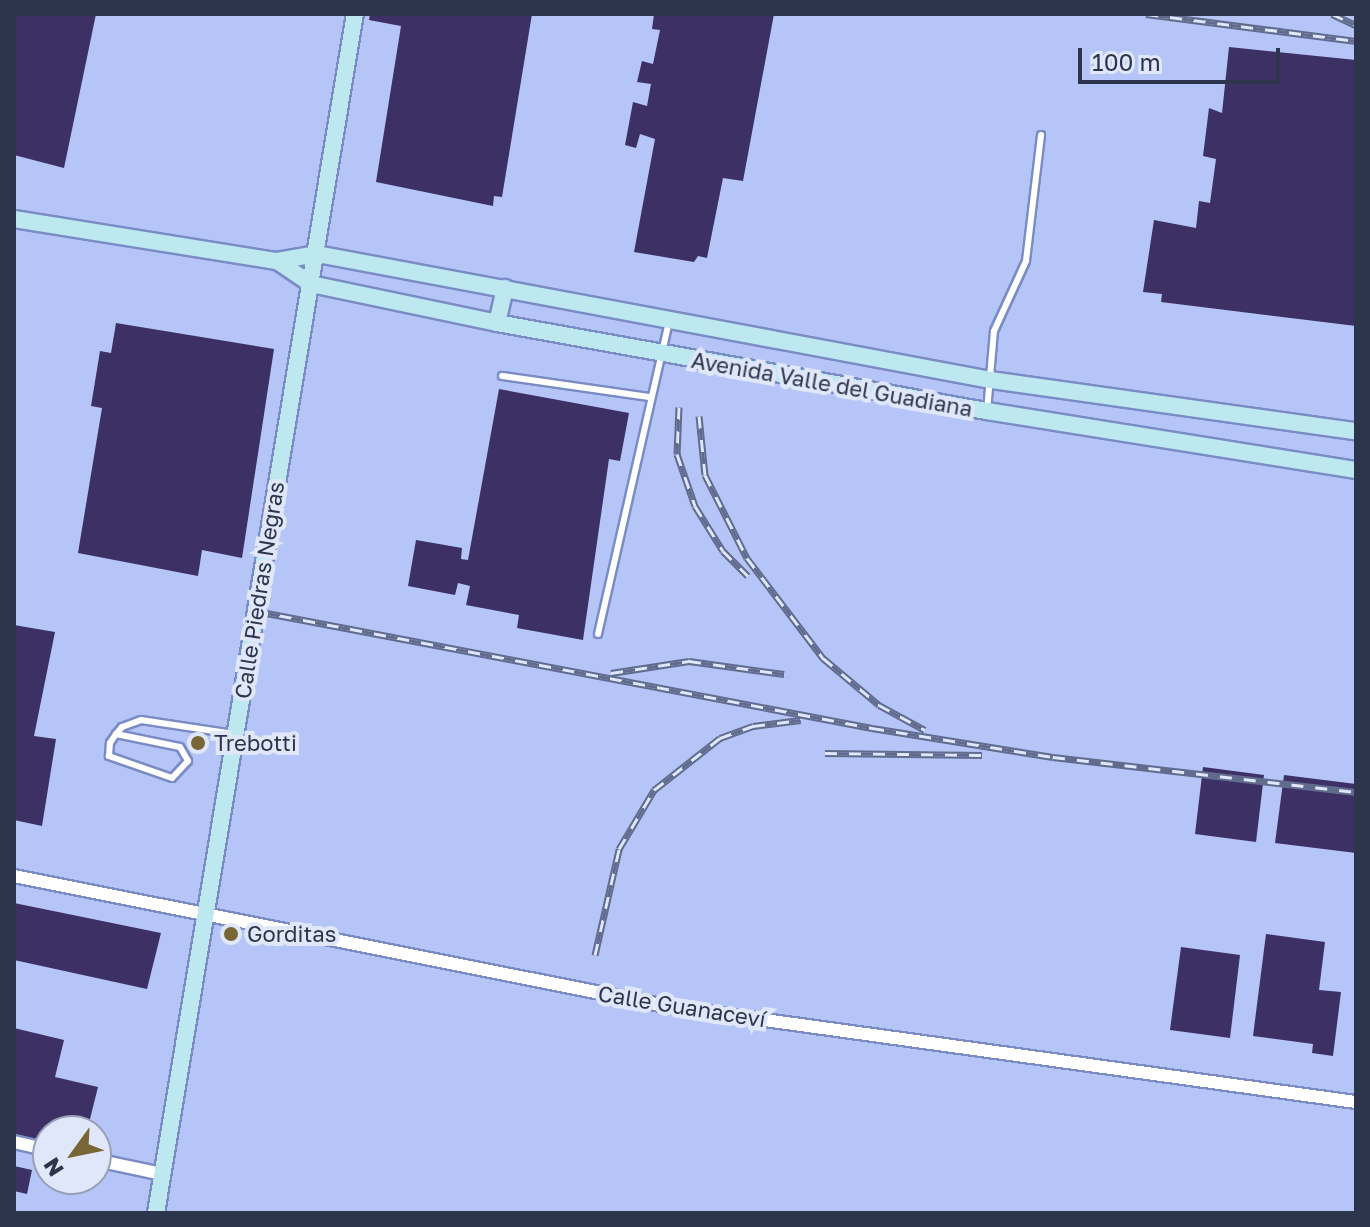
<!DOCTYPE html>
<html>
<head>
<meta charset="utf-8">
<style>
	body { margin:0 }
	#map { position:relative; width:1370px; height:1227px; overflow:hidden; background:#b5c5f7; font-family:"Golos Text",sans-serif }
	div>[style] { position:absolute }
	.building>* { inset:0; background:#3c3065 }
	.roads { filter:drop-shadow(2px 0 #7a8bc5) drop-shadow(-2px 0 #7a8bc5) drop-shadow(0 2px #7a8bc5) drop-shadow(0 -2px #7a8bc5) }
	.lane>* { height:6px; margin:-3px; padding:0 3px; transform-origin:3px; border-radius:3px; background:#fff }
	.street>* { height:12px; margin:-6px; padding:0 6px; transform-origin:6px; border-radius:6px; background:#fff }
	.secondary>* { height:16px; margin:-8px; padding:0 8px; transform-origin:8px; border-radius:8px; background:#bde8ef }
	.rail>* { height:7px; margin-top:-3.5px; transform-origin:0; background:repeating-linear-gradient(90deg,#e0e7fa 0 12px,#606b8d 0 24px); box-sizing:border-box; border-block:2px solid #606b8d }
	.dots>* { width:22px; height:22px; translate:-50% -50%; box-sizing:border-box; border:4px solid #e0e7fa; border-radius:50% }
	span { translate:-50% -50%; white-space:nowrap; text-align:center; line-height:1.15; -webkit-text-stroke:8px #e0e7fa; paint-order:stroke }
	.street-label { font-size:22px; color:#2d354d }
	.poi-label { font-size:22px; color:#2d354d }
	.left { translate:0 -50%; text-align:left }
	.frame { position:absolute; inset:0; border:16px solid #2d354d; pointer-events:none }
	.north { position:absolute; left:32px; top:1115px; width:80px; height:80px; box-sizing:border-box; background:#e0e7fa; border:2px solid #98a0b5; border-radius:50%; rotate:237deg; font-size:22px; font-weight:700; line-height:32px; text-align:center; color:#2d354d }
	.north::after { content:''; display:block; margin:auto; width:28px; height:36px; background:#786735; clip-path:polygon(50% 0,100% 100%,50% 72%,0 100%) }
	.scale { position:absolute; left:1078px; top:48px; width:202px; height:36px; box-sizing:border-box; border:4px solid #2d354d; border-top:0; padding-left:10px; font-size:24px; line-height:28px; white-space:nowrap; color:#2d354d; -webkit-text-stroke:6px #e0e7fa; paint-order:stroke }
</style>
</head>
<body>
<div id="map">
	<div class="building">
		<i style="clip-path:polygon(14px 14px,96px 14px,64px 168px,14px 155px)"></i>
		<i style="clip-path:polygon(370px 14px,532px 14px,502px 197px,494px 196px,493px 206px,376px 182px,401px 26px,369px 20px)"></i>
		<i style="clip-path:polygon(654px 14px,774px 14px,743px 181px,723px 178px,707px 258px,698px 256px,694px 262px,634px 252px,655px 139px,640px 134px,636px 148px,625px 145px,633px 102px,647px 106px,651px 84px,637px 82px,642px 61px,653px 64px,660px 30px,652px 29px)"></i>
		<i style="clip-path:polygon(1229px 47px,1356px 60px,1356px 326px,1161px 302px,1162px 294px,1143px 292px,1154px 220px,1196px 228px,1199px 201px,1210px 203px,1216px 159px,1203px 156px,1209px 108px,1222px 113px)"></i>
		<i style="clip-path:polygon(116px 323px,274px 349px,242px 558px,202px 550px,198px 576px,78px 553px,102px 408px,91px 406px,100px 351px,111px 353px)"></i>
		<i style="clip-path:polygon(499px 389px,629px 413px,620px 461px,609px 459px,583px 640px,517px 628px,519px 615px,466px 605px,470px 586px,458px 583px,455px 595px,408px 586px,416px 540px,462px 548px,461px 559px,468px 560px)"></i>
		<i style="clip-path:polygon(14px 625px,55px 632px,34px 736px,56px 739px,42px 826px,14px 820px)"></i>
		<i style="clip-path:polygon(1203px 767px,1264px 775px,1256px 842px,1195px 834px)"></i>
		<i style="clip-path:polygon(1284px 775px,1356px 784px,1356px 853px,1275px 843px)"></i>
		<i style="clip-path:polygon(14px 903px,161px 933px,147px 989px,14px 960px)"></i>
		<i style="clip-path:polygon(1266px 934px,1325px 942px,1319px 990px,1341px 992px,1333px 1056px,1312px 1053px,1313px 1044px,1253px 1036px)"></i>
		<i style="clip-path:polygon(1181px 947px,1240px 955px,1230px 1038px,1170px 1030px)"></i>
		<i style="clip-path:polygon(14px 1028px,64px 1040px,55px 1077px,98px 1087px,87px 1131px,48px 1131px,48px 1144px,14px 1136px)"></i>
		<i style="clip-path:polygon(14px 1166px,32px 1170px,27px 1194px,14px 1191px)"></i>
	</div>
	<div class="roads">
		<div class="lane">
			<i style="left:502px;top:376px;width:149px;rotate:8.1deg"></i>
			<i style="left:987px;top:411px;width:80px;rotate:-85deg"></i>
			<i style="left:994px;top:331px;width:77px;rotate:-65.4deg"></i>
			<i style="left:1026px;top:261px;width:127px;rotate:-83.2deg"></i>
			<i style="left:598px;top:634px;width:321px;rotate:-77.2deg"></i>
			<i style="left:116px;top:734px;width:65px;rotate:11.5deg"></i>
			<i style="left:180px;top:747px;width:16px;rotate:60deg"></i>
			<i style="left:188px;top:761px;width:23px;rotate:133deg"></i>
			<i style="left:172px;top:778px;width:67px;rotate:-160.8deg"></i>
			<i style="left:109px;top:756px;width:13px;rotate:-86deg"></i>
			<i style="left:110px;top:743px;width:11px;rotate:-56deg"></i>
			<i style="left:116px;top:734px;width:9px;rotate:-49deg"></i>
			<i style="left:122px;top:727px;width:20px;rotate:-20deg"></i>
			<i style="left:141px;top:720px;width:94px;rotate:8.6deg"></i>
		</div>
		<div class="street">
			<i style="left:14px;top:876px;width:670px;rotate:11.28deg"></i>
			<i style="left:671px;top:1007px;width:692px;rotate:7.9deg"></i>
			<i style="left:14px;top:1142px;width:35px;rotate:13deg"></i>
			<i style="left:96px;top:1160px;width:67px;rotate:12deg"></i>
		</div>
		<div class="secondary">
			<i style="left:14px;top:219px;width:266px;rotate:9.1deg"></i>
			<i style="left:277px;top:261px;width:41px;rotate:-9.9deg"></i>
			<i style="left:317px;top:254px;width:686px;rotate:10.59deg"></i>
			<i style="left:991px;top:380px;width:369px;rotate:8deg"></i>
			<i style="left:277px;top:261px;width:41px;rotate:34.1deg"></i>
			<i style="left:311px;top:284px;width:190px;rotate:11.8deg"></i>
			<i style="left:497px;top:323px;width:498px;rotate:10.2deg"></i>
			<i style="left:987px;top:411px;width:374px;rotate:9.1deg"></i>
			<i style="left:497px;top:323px;width:36px;rotate:-77deg"></i>
			<i style="left:156px;top:1213px;width:1215px;rotate:-80.58deg"></i>
		</div>
	</div>
	<div class="rail">
		<i style="left:1146px;top:14px;width:212px;rotate:7.3deg"></i>
		<i style="left:1332px;top:14px;width:26px;rotate:25deg"></i>
		<i style="left:679px;top:407px;width:47px;rotate:92.4deg"></i>
		<i style="left:677px;top:454px;width:55px;rotate:70.9deg"></i>
		<i style="left:695px;top:506px;width:53px;rotate:58.1deg"></i>
		<i style="left:723px;top:551px;width:35px;rotate:45deg"></i>
		<i style="left:699px;top:416px;width:59px;rotate:84.2deg"></i>
		<i style="left:705px;top:475px;width:93px;rotate:63.2deg"></i>
		<i style="left:747px;top:558px;width:126px;rotate:52.8deg"></i>
		<i style="left:823px;top:658px;width:73px;rotate:40deg"></i>
		<i style="left:879px;top:705px;width:52px;rotate:28.5deg"></i>
		<i style="left:256px;top:611px;width:627px;rotate:10.75deg"></i>
		<i style="left:872px;top:728px;width:183px;rotate:9.1deg"></i>
		<i style="left:1053px;top:757px;width:305px;rotate:6.6deg"></i>
		<i style="left:611px;top:673px;width:79px;rotate:-8.7deg"></i>
		<i style="left:689px;top:661px;width:96px;rotate:7.8deg"></i>
		<i style="left:825px;top:753px;width:157px;rotate:0.7deg"></i>
		<i style="left:595px;top:955px;width:109px;rotate:-77.2deg"></i>
		<i style="left:619px;top:849px;width:69px;rotate:-59.3deg"></i>
		<i style="left:654px;top:790px;width:84px;rotate:-38.2deg"></i>
		<i style="left:720px;top:738px;width:35px;rotate:-20deg"></i>
		<i style="left:753px;top:726px;width:48px;rotate:-7.1deg"></i>
	</div>
	<div class="dots">
		<i style="left:198px;top:743px;background:#786735"></i>
		<i style="left:231px;top:934px;background:#786735"></i>
	</div>
	<div class="street-label">
		<span style="left:832px;top:384px;rotate:10deg">Avenida Valle del Guadiana</span>
		<span style="left:259px;top:590px;rotate:-81deg">Calle Piedras Negras</span>
		<span style="left:682px;top:1006px;rotate:9deg">Calle Guanaceví</span>
	</div>
	<div class="poi-label">
		<span class="left" style="left:214px;top:743px">Trebotti</span>
		<span class="left" style="left:247px;top:934px">Gorditas</span>
	</div>
	<div class="frame"></div>
	<div class="north">N</div>
	<div class="scale">100 m</div>
</div>
</body>
</html>
